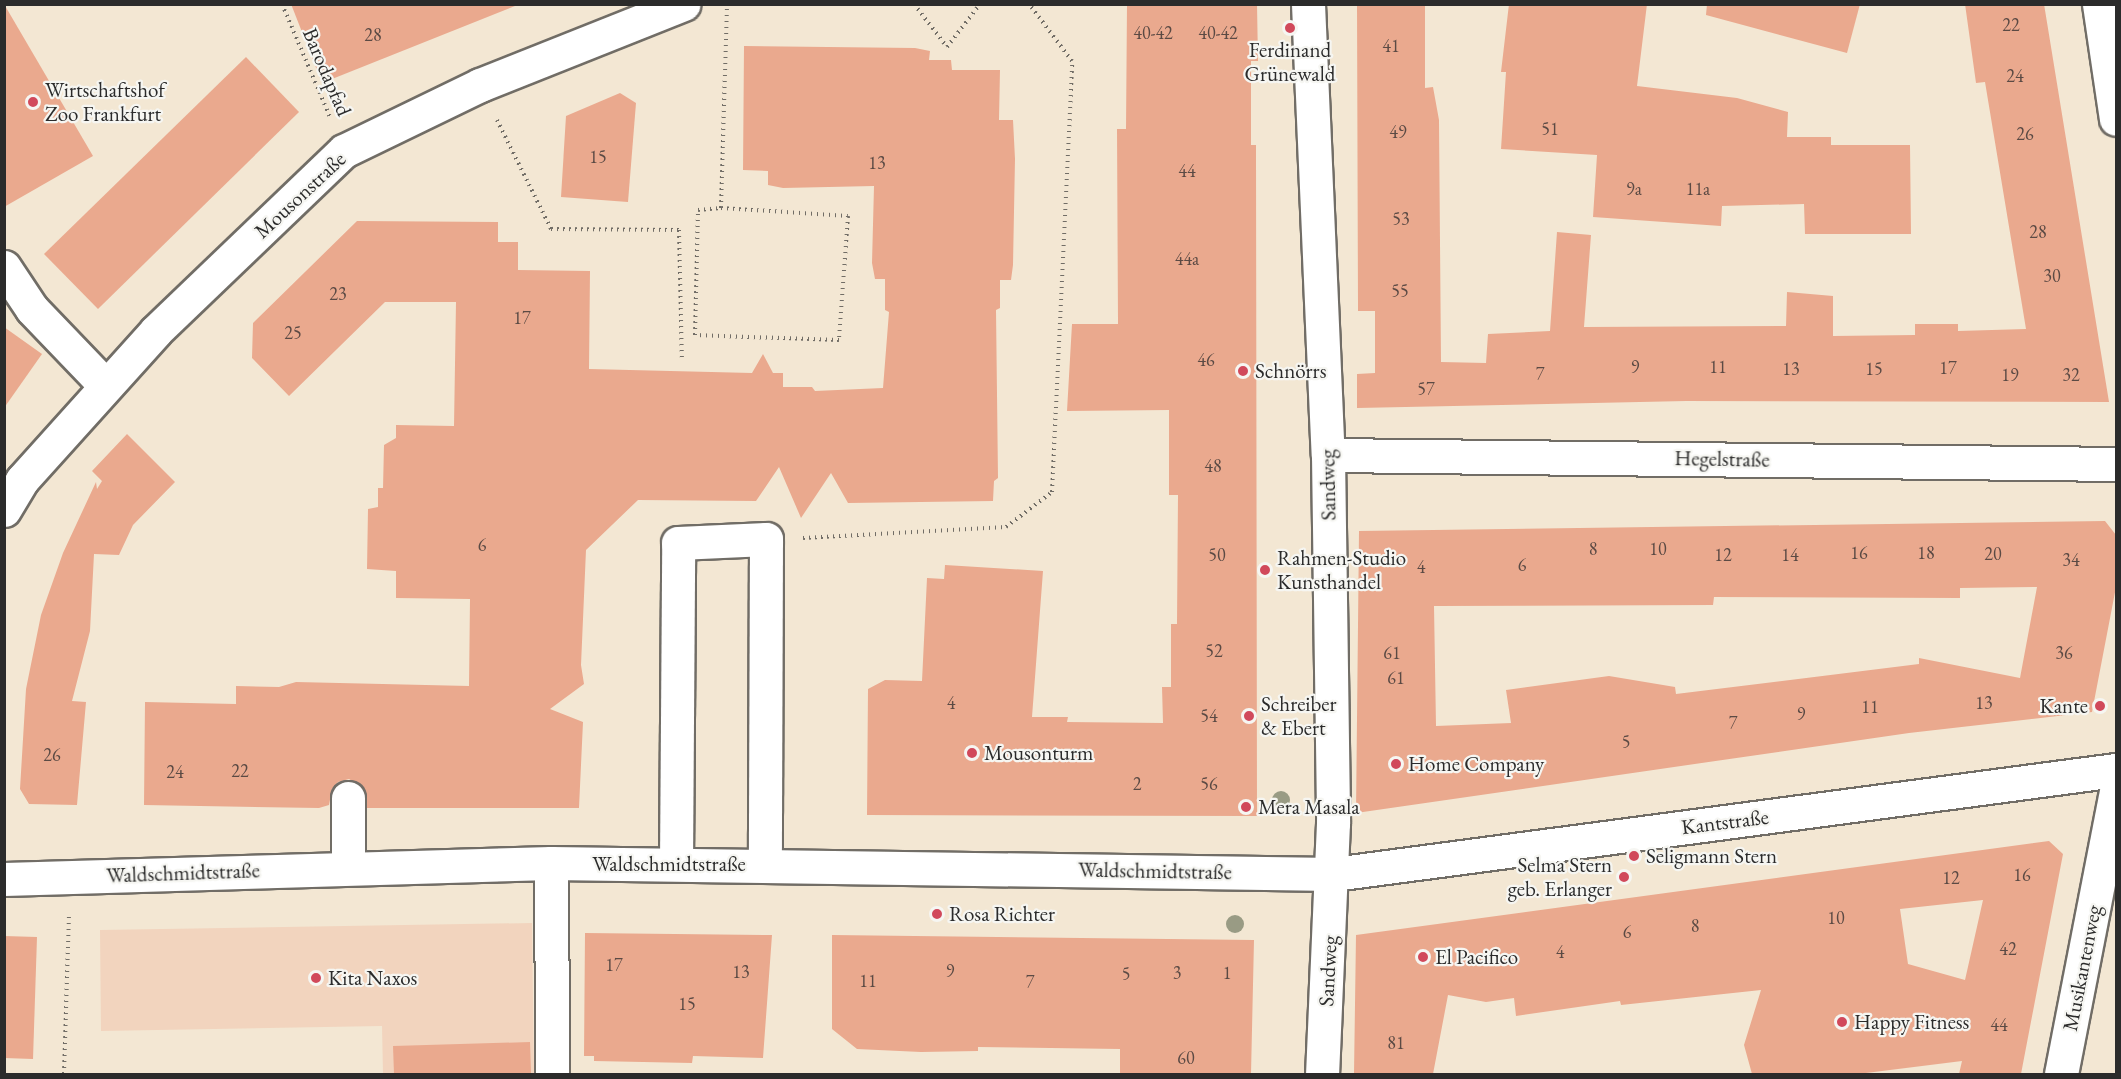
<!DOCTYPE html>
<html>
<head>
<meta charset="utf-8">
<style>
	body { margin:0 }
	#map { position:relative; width:2121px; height:1079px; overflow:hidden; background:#f3e7d3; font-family:"EB Garamond",serif }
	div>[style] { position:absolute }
	.built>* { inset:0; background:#f2d4be }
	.building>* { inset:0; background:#eaa98e }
	.path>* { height:4px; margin-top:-2px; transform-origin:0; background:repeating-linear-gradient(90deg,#716d66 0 1.5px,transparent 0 6px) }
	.roads { filter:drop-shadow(2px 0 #716d66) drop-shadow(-2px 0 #716d66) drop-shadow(0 2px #716d66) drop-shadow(0 -2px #716d66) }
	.minor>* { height:33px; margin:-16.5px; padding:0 16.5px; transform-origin:16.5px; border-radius:16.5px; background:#fff }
	.trees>* { width:18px; height:18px; margin:-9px; border-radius:50%; background:#999b84 }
	.dots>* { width:16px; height:16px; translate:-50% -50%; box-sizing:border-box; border:3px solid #f6f6f2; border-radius:50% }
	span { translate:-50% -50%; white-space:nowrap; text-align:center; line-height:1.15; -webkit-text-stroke:4.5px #f6f6f2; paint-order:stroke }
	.number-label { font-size:18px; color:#5b4a44 }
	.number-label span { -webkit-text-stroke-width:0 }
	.poi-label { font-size:21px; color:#2b2b2b }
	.left { translate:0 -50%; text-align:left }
	.right { translate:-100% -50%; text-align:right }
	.street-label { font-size:21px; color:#2b2b2b }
	.frame { position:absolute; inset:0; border:6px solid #2b2b2b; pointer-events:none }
</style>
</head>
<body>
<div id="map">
	<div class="built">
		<i style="clip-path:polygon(532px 923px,534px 1074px,383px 1074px,382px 1026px,101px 1031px,100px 930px)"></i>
	</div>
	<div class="building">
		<i style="clip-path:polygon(4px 4px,93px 156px,4px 207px)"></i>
		<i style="clip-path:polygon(291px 4px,515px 4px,515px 6px,322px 83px)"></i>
		<i style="clip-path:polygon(1127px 4px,1257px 4px,1258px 61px,1251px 61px,1251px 145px,1256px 145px,1257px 816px,867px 815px,868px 689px,885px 680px,922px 681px,927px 578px,944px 579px,945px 565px,1043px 571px,1032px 717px,1068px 717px,1067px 722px,1163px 723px,1162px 687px,1171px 687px,1171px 624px,1177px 624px,1178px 495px,1169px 495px,1169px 410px,1067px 411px,1072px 324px,1118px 324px,1117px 129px,1126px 129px)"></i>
		<i style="clip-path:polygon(1357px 4px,1425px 4px,1425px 88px,1433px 87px,1439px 120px,1441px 362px,1486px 363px,1488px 334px,1550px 331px,1557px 232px,1591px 235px,1584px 327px,1786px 326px,1787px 292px,1833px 296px,1833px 336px,1915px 335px,1915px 324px,1958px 324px,1958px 331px,2026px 329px,1985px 82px,1976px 83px,1965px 4px,2044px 4px,2109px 402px,1686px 401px,1357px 408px,1357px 374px,1375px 373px,1375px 311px,1358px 311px)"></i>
		<i style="clip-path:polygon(1509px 4px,1647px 4px,1637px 86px,1737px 98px,1788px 112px,1787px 137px,1831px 137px,1831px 145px,1910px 145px,1911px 234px,1805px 234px,1804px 204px,1722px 206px,1721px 226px,1593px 217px,1597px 155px,1501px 149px,1506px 72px,1501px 72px)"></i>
		<i style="clip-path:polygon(1707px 4px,1860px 4px,1847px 53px,1706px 15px)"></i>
		<i style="clip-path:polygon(744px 46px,915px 48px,930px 51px,929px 60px,951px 60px,952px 70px,1000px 70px,999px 120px,1013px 120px,1015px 159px,1013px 265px,1011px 280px,1000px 280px,1000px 308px,996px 310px,998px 478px,994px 481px,993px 501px,848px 503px,831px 473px,801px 518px,779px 467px,756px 501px,638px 500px,586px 550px,581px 665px,584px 684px,550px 709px,583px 722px,579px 808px,367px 808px,364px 788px,349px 779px,338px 782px,332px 789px,329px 805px,319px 808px,144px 805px,145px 702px,236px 704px,236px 686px,279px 687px,296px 682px,469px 686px,470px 599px,396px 598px,396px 571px,367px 569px,368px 509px,378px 507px,378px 488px,383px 488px,384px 445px,396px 438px,396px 425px,454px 426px,456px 302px,385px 302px,289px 396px,252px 358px,253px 323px,357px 221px,498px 222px,498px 242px,518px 242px,518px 270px,590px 271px,589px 369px,752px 373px,763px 354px,773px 373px,783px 373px,783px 387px,812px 387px,815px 391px,883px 388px,889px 312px,885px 310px,885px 279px,875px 279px,872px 263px,874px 186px,783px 188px,768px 185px,768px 171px,743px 170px)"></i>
		<i style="clip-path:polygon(246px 57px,299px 112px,98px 309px,44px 254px)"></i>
		<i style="clip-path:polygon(620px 93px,636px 103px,628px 202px,561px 197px,566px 116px)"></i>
		<i style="clip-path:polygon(4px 327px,42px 354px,4px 408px)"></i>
		<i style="clip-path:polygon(127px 434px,175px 482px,133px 525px,119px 555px,94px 554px,90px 631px,72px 701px,86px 702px,77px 805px,29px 804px,20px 789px,26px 689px,41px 615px,63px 553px,96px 482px,97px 489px,102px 481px,92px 471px)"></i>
		<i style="clip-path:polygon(evenodd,2105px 521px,2116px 535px,2116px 587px,2092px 712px,1909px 733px,1356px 813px,1359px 531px,2105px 521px,2037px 587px,2020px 678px,1919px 658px,1919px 664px,1676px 694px,1675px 687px,1609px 676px,1506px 690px,1511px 723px,1436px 726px,1434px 606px,1713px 605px,1714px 597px,1960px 598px,1960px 588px,2037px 587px)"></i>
		<i style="clip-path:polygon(evenodd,2049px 841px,2063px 854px,2021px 1074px,1959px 1074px,1962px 1061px,1858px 1074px,1752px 1074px,1744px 1045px,1761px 990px,1621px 1005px,1620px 1001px,1516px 1016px,1514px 998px,1486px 1002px,1448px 995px,1433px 1074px,1354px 1074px,1356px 935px,2049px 841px,1983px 900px,1965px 980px,1908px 964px,1900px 909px,1983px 900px)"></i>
		<i style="clip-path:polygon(585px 933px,772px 935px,763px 1058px,693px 1056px,692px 1063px,594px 1061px,594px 1056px,584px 1056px)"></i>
		<i style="clip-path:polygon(832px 935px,1254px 940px,1251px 1074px,1120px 1074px,1120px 1049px,978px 1047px,978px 1051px,921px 1052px,857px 1049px,832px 1029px)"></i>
		<i style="clip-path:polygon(4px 936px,37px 937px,33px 1059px,4px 1058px)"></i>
		<i style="clip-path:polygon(530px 1042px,531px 1074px,394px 1074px,393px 1046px)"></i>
	</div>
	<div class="path">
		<i style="left:282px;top:4px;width:123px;rotate:67deg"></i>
		<i style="left:914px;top:4px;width:54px;rotate:52.5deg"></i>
		<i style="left:947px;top:47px;width:54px;rotate:-52.5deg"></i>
		<i style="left:995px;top:4px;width:23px"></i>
		<i style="left:497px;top:120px;width:122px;rotate:63.6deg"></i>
		<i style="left:551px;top:229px;width:128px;rotate:0.4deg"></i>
		<i style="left:679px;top:230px;width:131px;rotate:88.7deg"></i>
		<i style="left:721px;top:208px;width:127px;rotate:3.6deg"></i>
		<i style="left:848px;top:216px;width:124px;rotate:94.2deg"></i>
		<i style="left:839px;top:340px;width:144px;rotate:-178deg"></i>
		<i style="left:695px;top:335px;width:125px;rotate:-88.6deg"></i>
		<i style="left:698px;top:210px;width:23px;rotate:-5deg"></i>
		<i style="left:721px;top:208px;width:204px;rotate:-88.3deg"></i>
		<i style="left:803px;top:538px;width:203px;rotate:-3.1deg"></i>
		<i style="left:1006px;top:527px;width:58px;rotate:-37.3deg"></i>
		<i style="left:1052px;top:492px;width:431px;rotate:-87.3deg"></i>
		<i style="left:1072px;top:61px;width:71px;rotate:-127deg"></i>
		<i style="left:64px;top:1074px;width:158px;rotate:-88.2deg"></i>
	</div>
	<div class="roads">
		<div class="minor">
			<i style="left:1308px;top:4px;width:451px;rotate:87.5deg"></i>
			<i style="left:1328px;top:455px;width:368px;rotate:89.2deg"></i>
			<i style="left:1333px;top:823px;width:251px;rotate:92.5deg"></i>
			<i style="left:2099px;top:4px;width:116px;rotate:81.6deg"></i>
			<i style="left:4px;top:267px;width:50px;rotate:56.3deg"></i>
			<i style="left:32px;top:309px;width:105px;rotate:46.2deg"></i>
			<i style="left:1328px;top:455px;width:788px;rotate:0.65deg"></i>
			<i style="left:4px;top:510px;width:35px;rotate:-59deg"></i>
			<i style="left:22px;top:480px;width:200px;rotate:-48deg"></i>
			<i style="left:156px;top:331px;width:260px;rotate:-43.8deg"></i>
			<i style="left:344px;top:151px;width:151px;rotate:-25.9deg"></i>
			<i style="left:480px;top:85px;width:219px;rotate:-21.7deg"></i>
			<i style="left:348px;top:798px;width:69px;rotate:90deg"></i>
			<i style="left:551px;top:863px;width:211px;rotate:89.7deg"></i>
			<i style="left:676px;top:864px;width:321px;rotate:-89.6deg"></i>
			<i style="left:678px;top:543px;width:88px;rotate:-2.6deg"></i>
			<i style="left:766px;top:539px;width:326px;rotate:90.2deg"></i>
			<i style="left:4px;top:879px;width:547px;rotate:-1.68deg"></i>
			<i style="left:551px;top:863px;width:783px;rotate:0.8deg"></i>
			<i style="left:1334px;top:874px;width:789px;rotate:-7.58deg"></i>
			<i style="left:2061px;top:1074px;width:289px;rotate:-79deg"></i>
		</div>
	</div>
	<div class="trees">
		<i style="left:1281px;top:800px"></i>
		<i style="left:1235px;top:924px"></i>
	</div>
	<div class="dots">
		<i style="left:1290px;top:28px;background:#d1495b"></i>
		<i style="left:33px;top:102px;background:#d1495b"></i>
		<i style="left:1243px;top:371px;background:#d1495b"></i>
		<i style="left:1265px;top:570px;background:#d1495b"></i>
		<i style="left:2100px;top:706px;background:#d1495b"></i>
		<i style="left:1249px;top:716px;background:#d1495b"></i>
		<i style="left:972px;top:753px;background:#d1495b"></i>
		<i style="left:1396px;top:764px;background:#d1495b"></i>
		<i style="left:1246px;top:807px;background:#d1495b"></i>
		<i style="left:1634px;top:856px;background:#d1495b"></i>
		<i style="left:1624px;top:877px;background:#d1495b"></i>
		<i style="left:937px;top:914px;background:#d1495b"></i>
		<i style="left:1423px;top:957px;background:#d1495b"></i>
		<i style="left:316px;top:978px;background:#d1495b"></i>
		<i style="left:1842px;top:1022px;background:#d1495b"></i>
	</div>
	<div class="number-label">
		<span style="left:2011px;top:25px">22</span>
		<span style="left:1153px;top:33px">40-42</span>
		<span style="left:1218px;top:33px">40-42</span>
		<span style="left:373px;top:35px">28</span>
		<span style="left:1391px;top:46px">41</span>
		<span style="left:2015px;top:76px">24</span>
		<span style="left:1550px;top:129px">51</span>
		<span style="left:1398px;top:132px">49</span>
		<span style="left:2025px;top:134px">26</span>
		<span style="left:598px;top:157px">15</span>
		<span style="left:877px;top:163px">13</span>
		<span style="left:1187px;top:171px">44</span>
		<span style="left:1634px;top:189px">9a</span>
		<span style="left:1698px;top:189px">11a</span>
		<span style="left:1401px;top:219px">53</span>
		<span style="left:2038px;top:232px">28</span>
		<span style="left:1187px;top:259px">44a</span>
		<span style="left:2052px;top:276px">30</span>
		<span style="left:1400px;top:291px">55</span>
		<span style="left:338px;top:294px">23</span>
		<span style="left:522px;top:318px">17</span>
		<span style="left:293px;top:333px">25</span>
		<span style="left:1206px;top:360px">46</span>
		<span style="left:1635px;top:367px">9</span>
		<span style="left:1718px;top:367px">11</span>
		<span style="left:1948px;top:368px">17</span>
		<span style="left:1791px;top:369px">13</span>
		<span style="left:1874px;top:369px">15</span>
		<span style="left:1540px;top:374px">7</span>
		<span style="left:2010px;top:375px">19</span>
		<span style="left:2071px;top:375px">32</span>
		<span style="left:1426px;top:389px">57</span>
		<span style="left:1213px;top:466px">48</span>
		<span style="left:482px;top:545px">6</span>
		<span style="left:1593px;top:549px">8</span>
		<span style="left:1658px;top:549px">10</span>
		<span style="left:1859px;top:553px">16</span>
		<span style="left:1926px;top:553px">18</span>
		<span style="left:1993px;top:554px">20</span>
		<span style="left:1217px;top:555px">50</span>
		<span style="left:1723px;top:555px">12</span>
		<span style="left:1790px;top:555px">14</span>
		<span style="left:2071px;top:560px">34</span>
		<span style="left:1522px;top:565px">6</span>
		<span style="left:1421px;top:567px">4</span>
		<span style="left:1214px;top:651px">52</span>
		<span style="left:1392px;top:653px">61</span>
		<span style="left:2064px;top:653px">36</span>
		<span style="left:1396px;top:678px">61</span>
		<span style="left:951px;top:703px">4</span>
		<span style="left:1984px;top:703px">13</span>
		<span style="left:1870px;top:707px">11</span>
		<span style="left:1801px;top:714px">9</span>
		<span style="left:1209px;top:716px">54</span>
		<span style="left:1733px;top:723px">7</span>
		<span style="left:1626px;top:742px">5</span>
		<span style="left:52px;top:755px">26</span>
		<span style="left:240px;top:771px">22</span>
		<span style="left:175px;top:772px">24</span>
		<span style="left:1137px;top:784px">2</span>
		<span style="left:1209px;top:784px">56</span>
		<span style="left:2022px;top:875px">16</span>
		<span style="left:1951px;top:878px">12</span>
		<span style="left:1836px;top:918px">10</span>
		<span style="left:1695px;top:926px">8</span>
		<span style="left:1627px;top:932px">6</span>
		<span style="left:2008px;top:949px">42</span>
		<span style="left:1560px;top:952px">4</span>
		<span style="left:614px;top:965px">17</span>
		<span style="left:950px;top:971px">9</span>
		<span style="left:741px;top:972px">13</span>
		<span style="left:1177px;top:973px">3</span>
		<span style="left:1227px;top:973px">1</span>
		<span style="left:1126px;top:974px">5</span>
		<span style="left:868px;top:981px">11</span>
		<span style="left:1030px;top:982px">7</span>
		<span style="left:687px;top:1004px">15</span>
		<span style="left:1999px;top:1025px">44</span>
		<span style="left:1396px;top:1043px">81</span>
		<span style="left:1186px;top:1058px">60</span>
	</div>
	<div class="poi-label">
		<span style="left:1290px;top:62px">Ferdinand<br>Grünewald</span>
		<span class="left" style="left:45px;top:102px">Wirtschaftshof<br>Zoo Frankfurt</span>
		<span class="left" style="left:1255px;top:371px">Schnörrs</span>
		<span class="left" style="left:1277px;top:570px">Rahmen-Studio<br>Kunsthandel</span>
		<span class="left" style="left:1261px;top:716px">Schreiber<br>&amp; Ebert</span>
		<span class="right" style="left:2088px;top:706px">Kante</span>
		<span class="left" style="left:984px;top:753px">Mousonturm</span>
		<span class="left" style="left:1408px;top:764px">Home Company</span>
		<span class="left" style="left:1258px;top:807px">Mera Masala</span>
		<span class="left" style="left:1646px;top:856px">Seligmann Stern</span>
		<span class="right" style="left:1612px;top:877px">Selma Stern<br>geb. Erlanger</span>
		<span class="left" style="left:949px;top:914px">Rosa Richter</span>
		<span class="left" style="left:1435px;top:957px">El Pacifico</span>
		<span class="left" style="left:328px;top:978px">Kita Naxos</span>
		<span class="left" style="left:1854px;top:1022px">Happy Fitness</span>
	</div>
	<div class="street-label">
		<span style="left:327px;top:72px;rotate:67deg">Barodapfad</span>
		<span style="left:300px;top:195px;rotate:-43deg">Mousonstraße</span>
		<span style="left:1722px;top:459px;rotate:1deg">Hegelstraße</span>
		<span style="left:1328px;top:485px;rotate:-91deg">Sandweg</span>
		<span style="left:1725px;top:822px;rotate:-7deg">Kantstraße</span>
		<span style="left:669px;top:864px">Waldschmidtstraße</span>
		<span style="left:1155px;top:871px;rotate:1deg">Waldschmidtstraße</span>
		<span style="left:183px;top:873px;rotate:-2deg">Waldschmidtstraße</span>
		<span style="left:2082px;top:968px;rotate:-79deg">Musikantenweg</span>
		<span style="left:1328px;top:971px;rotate:-87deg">Sandweg</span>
	</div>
	<div class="frame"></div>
</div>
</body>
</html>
